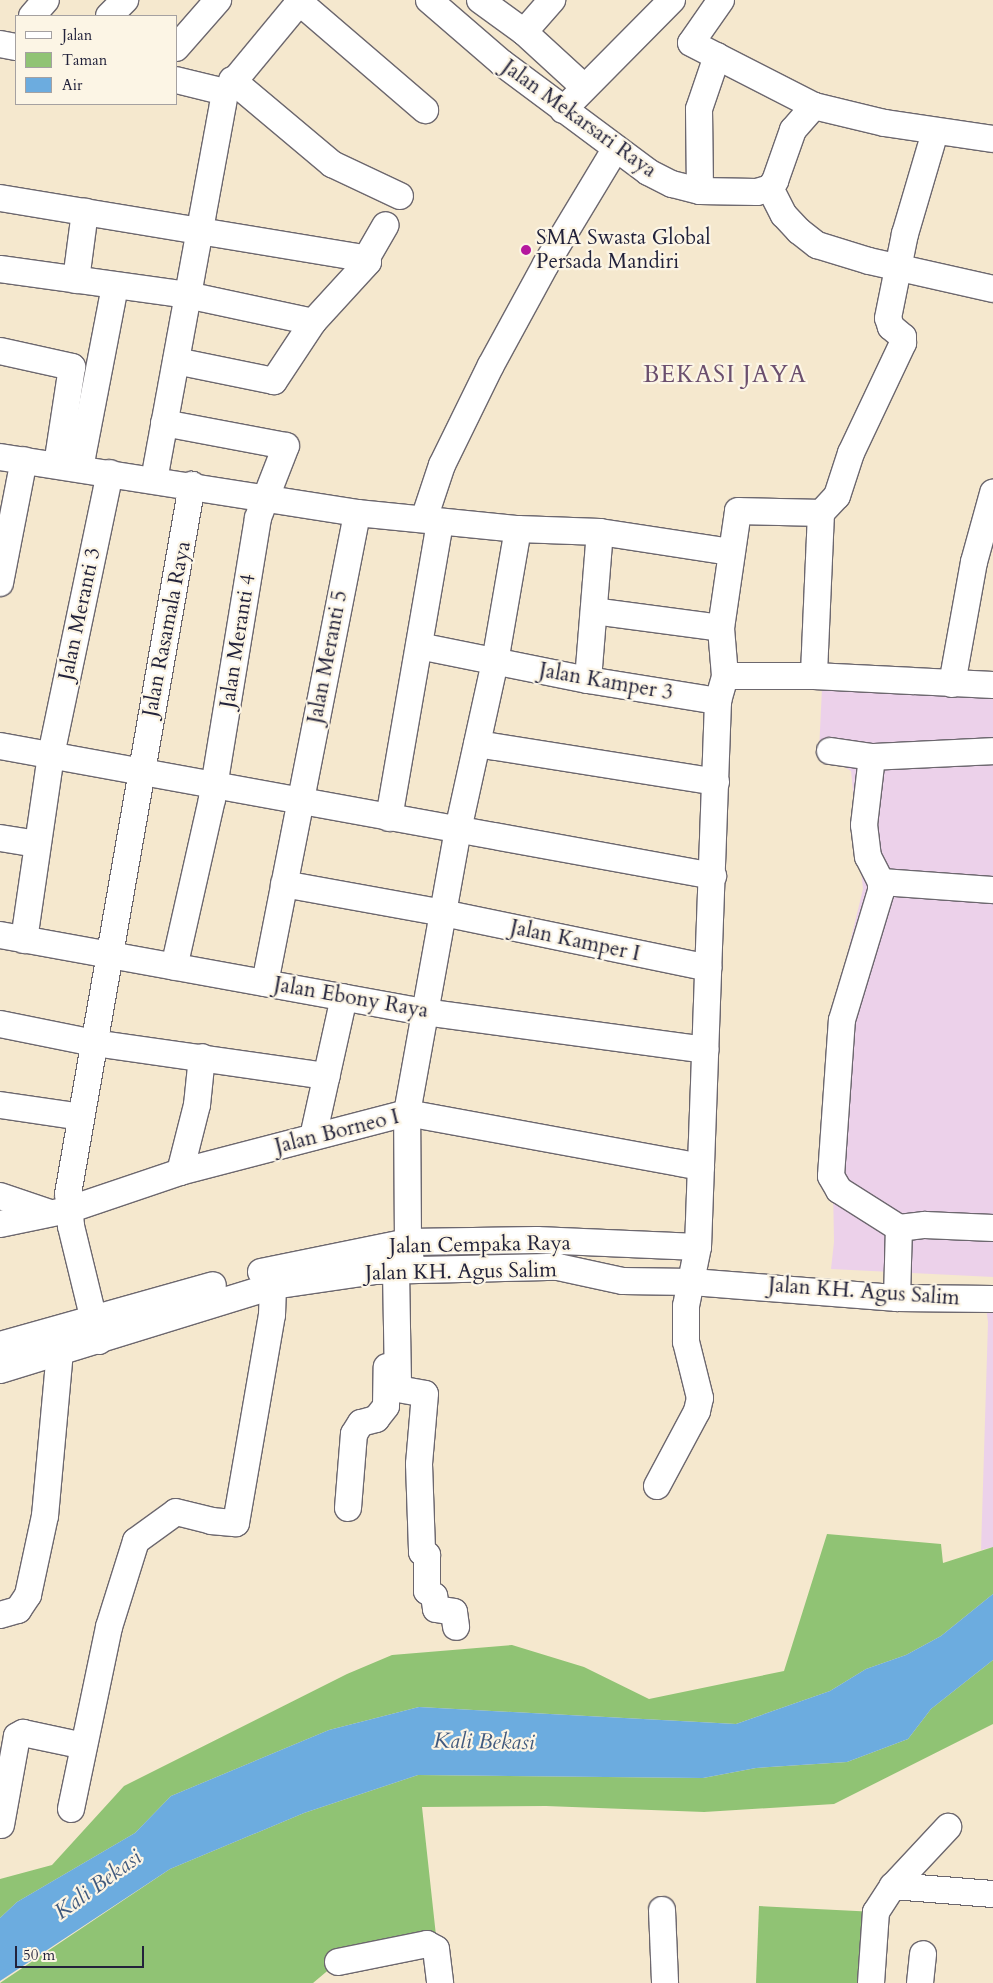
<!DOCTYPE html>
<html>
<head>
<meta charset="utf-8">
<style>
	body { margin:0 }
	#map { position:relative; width:993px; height:1983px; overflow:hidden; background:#f5e8ce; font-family:Cardo,serif }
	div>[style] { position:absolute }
	.built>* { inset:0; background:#ecd1ea }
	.green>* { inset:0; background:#90c374 }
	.water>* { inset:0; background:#6cacdf }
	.roads { filter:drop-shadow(1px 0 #6c676e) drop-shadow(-1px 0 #6c676e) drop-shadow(0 1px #6c676e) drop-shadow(0 -1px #6c676e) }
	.minor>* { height:26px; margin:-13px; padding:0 13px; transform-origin:13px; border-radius:13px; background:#fff }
	.dots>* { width:14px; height:14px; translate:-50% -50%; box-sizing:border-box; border:2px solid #fcf5e5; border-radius:50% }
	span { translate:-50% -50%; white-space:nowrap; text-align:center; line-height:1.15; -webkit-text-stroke:4.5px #fcf5e5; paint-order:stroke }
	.street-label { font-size:21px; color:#22223b }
	.poi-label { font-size:21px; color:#22223b }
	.left { translate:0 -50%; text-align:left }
	.water-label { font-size:22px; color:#40597d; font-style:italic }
	.quarter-label { font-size:24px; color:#6b4f6e; letter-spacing:1px }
	.legend { position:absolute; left:15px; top:15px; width:162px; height:90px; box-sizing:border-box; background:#fcf5e5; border:1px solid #a5a1a1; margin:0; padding:6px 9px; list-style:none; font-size:15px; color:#22223b }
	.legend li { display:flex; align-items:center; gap:10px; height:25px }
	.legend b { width:25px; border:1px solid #a5a1a1 }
	.scale { position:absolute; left:15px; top:1946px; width:129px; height:22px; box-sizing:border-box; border:2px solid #22223b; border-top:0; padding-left:6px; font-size:15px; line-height:18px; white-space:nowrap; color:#22223b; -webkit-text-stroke:4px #fcf5e5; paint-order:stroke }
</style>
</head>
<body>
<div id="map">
	<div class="built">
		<i style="clip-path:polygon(822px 688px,993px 693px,993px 1277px,831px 1269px,834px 1242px,830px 1025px,863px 889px,851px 771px,819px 751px)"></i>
		<i style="clip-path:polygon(985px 1299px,993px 1299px,993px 1547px,981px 1550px,988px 1322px)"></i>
	</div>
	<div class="green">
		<i style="clip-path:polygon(827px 1534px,941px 1544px,943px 1563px,993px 1547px,993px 1594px,941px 1636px,906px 1655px,866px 1669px,830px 1691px,736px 1724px,419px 1707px,329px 1730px,171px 1796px,135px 1833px,17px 1902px,0 1918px,0 1879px,52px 1865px,124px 1786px,347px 1674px,392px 1655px,512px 1645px,584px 1667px,649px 1699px,784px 1671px)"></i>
		<i style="clip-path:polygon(993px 1660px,993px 1724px,834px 1804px,704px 1812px,546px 1806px,422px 1807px,438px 1954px,338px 1962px,313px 1983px,0 1983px,170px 1869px,304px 1813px,418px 1775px,703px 1778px,756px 1768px,847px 1762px,908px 1739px,931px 1709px)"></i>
		<i style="clip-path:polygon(759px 1906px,876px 1912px,871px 1983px,756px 1983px)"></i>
	</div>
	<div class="water">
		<i style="clip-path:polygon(993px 1594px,993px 1660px,931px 1709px,908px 1739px,847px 1762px,756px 1768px,703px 1778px,418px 1775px,304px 1813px,170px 1869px,0 1981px,0 1918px,17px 1902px,135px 1833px,171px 1796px,329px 1730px,419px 1707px,736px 1724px,830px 1691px,866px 1669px,906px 1655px,941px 1636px)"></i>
	</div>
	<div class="roads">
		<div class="minor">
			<i style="left:297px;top:0;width:169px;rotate:40.7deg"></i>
			<i style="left:429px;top:0;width:96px;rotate:40.8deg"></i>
			<i style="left:502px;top:63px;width:182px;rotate:36.7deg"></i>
			<i style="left:648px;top:172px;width:27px;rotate:27deg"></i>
			<i style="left:672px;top:184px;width:29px;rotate:14deg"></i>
			<i style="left:700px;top:191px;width:57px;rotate:1deg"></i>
			<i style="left:757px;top:192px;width:14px;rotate:-17deg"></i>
			<i style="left:770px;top:188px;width:9px;rotate:-54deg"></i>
			<i style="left:775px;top:181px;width:54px;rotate:-70.6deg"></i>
			<i style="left:793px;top:130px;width:32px;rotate:-49deg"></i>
			<i style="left:814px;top:106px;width:73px;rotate:13.5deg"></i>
			<i style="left:885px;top:123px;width:109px;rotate:8.4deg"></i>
			<i style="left:480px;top:0;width:54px;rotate:36deg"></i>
			<i style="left:524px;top:32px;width:81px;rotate:42.5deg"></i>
			<i style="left:721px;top:0;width:52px;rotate:124.9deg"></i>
			<i style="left:691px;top:43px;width:138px;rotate:27.1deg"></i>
			<i style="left:32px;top:16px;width:21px;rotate:-49deg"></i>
			<i style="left:109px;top:16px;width:23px;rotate:-45deg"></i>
			<i style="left:524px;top:32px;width:43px;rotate:-48.8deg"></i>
			<i style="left:0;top:44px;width:16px;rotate:11deg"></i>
			<i style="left:176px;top:48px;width:64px;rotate:-48.8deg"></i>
			<i style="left:176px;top:80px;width:50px;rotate:13.8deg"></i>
			<i style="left:232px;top:80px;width:131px;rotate:40deg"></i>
			<i style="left:332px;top:164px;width:75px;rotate:25.2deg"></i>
			<i style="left:563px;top:110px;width:155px;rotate:-45.3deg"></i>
			<i style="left:770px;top:188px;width:30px;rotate:63deg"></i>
			<i style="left:784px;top:215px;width:22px;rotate:47deg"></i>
			<i style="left:799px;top:231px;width:23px;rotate:38deg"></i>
			<i style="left:817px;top:245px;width:54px;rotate:17.1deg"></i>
			<i style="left:869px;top:261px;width:127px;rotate:12.7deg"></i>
			<i style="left:700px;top:191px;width:82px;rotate:-90.7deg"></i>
			<i style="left:699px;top:109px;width:56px;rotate:-71.2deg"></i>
			<i style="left:0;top:198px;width:367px;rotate:9.4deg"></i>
			<i style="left:362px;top:258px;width:7px;rotate:34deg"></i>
			<i style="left:368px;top:262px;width:81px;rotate:132.5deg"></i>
			<i style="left:313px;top:322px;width:71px;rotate:123.5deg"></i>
			<i style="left:274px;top:381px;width:100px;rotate:-168.5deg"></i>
			<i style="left:366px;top:259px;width:39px;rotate:-60deg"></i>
			<i style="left:0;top:269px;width:189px;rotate:7.9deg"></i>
			<i style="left:187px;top:295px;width:129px;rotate:12.1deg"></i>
			<i style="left:76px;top:280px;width:69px;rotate:-82.5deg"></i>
			<i style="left:0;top:351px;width:74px;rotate:12.5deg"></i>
			<i style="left:72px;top:367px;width:99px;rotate:98.7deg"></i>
			<i style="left:164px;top:423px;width:124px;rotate:10.7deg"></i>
			<i style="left:286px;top:446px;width:77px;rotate:111.3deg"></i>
			<i style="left:258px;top:518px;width:285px;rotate:99.3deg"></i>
			<i style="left:212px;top:799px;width:172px;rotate:102.7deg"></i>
			<i style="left:0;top:457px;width:361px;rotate:8.9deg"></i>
			<i style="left:357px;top:513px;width:162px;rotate:5.7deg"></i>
			<i style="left:518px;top:529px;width:82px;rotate:2.1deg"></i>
			<i style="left:600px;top:532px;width:133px;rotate:8.7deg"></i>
			<i style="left:80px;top:468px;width:185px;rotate:-79.1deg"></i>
			<i style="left:154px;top:480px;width:394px;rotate:-79.6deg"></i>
			<i style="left:225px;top:92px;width:119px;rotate:-50.4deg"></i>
			<i style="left:821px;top:513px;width:23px;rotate:-47deg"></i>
			<i style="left:837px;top:496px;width:45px;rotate:-72deg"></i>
			<i style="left:851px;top:453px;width:122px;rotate:-64.7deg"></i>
			<i style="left:903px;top:343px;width:6px;rotate:-90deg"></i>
			<i style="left:903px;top:337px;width:16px;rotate:-140deg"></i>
			<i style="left:891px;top:327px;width:9px;rotate:-108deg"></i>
			<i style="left:888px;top:318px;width:86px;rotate:-78.6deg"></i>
			<i style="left:905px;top:234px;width:106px;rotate:-73.6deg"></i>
			<i style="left:424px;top:519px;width:57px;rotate:-71.6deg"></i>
			<i style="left:442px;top:465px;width:111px;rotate:-63.9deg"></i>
			<i style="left:491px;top:365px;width:115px;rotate:-61.4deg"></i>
			<i style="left:546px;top:264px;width:135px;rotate:-58.9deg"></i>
			<i style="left:0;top:583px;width:125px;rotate:-79deg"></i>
			<i style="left:594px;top:611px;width:128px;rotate:7.6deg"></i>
			<i style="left:419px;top:646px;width:172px;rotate:11.4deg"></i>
			<i style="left:588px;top:680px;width:132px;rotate:9.2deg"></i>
			<i style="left:725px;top:676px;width:89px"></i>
			<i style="left:814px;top:676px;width:179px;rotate:2.9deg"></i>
			<i style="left:588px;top:680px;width:148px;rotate:-85.4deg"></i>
			<i style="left:952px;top:684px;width:124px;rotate:-79.8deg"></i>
			<i style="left:974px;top:562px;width:72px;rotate:-74.6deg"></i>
			<i style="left:477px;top:744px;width:242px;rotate:9deg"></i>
			<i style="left:0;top:746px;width:725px;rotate:10.33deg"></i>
			<i style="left:830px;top:751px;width:42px;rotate:8.1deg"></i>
			<i style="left:389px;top:818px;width:300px;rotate:-80.2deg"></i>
			<i style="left:0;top:838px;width:37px;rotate:9deg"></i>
			<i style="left:881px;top:882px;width:112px;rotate:4.1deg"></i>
			<i style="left:284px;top:884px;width:162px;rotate:10.3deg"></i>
			<i style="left:443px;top:913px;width:271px;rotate:11.7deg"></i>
			<i style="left:0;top:935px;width:432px;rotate:10.3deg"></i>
			<i style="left:425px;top:1012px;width:283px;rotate:7.7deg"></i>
			<i style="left:24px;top:940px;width:187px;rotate:-81.7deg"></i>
			<i style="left:51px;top:755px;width:288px;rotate:-78.2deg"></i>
			<i style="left:265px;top:983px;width:479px;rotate:-78.9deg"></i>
			<i style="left:0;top:1024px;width:96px;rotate:11.4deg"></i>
			<i style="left:94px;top:1043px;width:235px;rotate:8.1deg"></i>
			<i style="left:0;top:1105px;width:82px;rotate:8.4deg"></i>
			<i style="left:313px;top:1137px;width:143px;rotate:-77.5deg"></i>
			<i style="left:180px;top:1172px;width:69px;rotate:-75.8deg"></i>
			<i style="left:197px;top:1105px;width:48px;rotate:-84.1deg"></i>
			<i style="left:0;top:1196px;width:53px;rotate:18.8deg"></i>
			<i style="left:0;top:1224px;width:69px;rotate:-11.6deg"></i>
			<i style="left:68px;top:1210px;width:118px;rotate:-18.7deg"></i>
			<i style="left:180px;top:1172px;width:235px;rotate:-14.6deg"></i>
			<i style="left:407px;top:1113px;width:299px;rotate:10.4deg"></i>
			<i style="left:899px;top:1228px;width:71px;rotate:-147.7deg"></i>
			<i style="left:839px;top:1190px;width:16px;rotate:-120deg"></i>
			<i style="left:831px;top:1176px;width:156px;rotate:-86deg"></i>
			<i style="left:842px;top:1020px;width:135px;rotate:-73.2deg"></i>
			<i style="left:881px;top:891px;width:9px;rotate:-90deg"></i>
			<i style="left:881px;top:882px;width:28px;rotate:-117deg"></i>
			<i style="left:868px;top:857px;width:32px;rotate:-97deg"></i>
			<i style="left:864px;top:825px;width:68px;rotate:-83.3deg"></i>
			<i style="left:872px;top:757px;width:121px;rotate:-2.8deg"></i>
			<i style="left:412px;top:1269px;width:27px;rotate:-98deg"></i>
			<i style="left:408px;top:1242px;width:129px;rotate:-90.4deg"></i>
			<i style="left:407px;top:1113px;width:288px;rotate:-79.8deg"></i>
			<i style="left:458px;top:830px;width:172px;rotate:-77.6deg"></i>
			<i style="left:495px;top:662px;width:135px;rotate:-80.2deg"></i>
			<i style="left:396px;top:1270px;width:119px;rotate:89deg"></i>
			<i style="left:398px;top:1389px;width:27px;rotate:10deg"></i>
			<i style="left:425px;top:1394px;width:70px;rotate:94.9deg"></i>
			<i style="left:419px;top:1464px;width:88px;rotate:88deg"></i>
			<i style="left:422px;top:1552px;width:6px;rotate:31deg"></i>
			<i style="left:427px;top:1555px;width:36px;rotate:90deg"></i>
			<i style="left:427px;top:1591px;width:9px;rotate:36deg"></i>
			<i style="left:434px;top:1596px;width:13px;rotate:81deg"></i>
			<i style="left:436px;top:1609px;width:18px;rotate:9deg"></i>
			<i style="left:454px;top:1612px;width:15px;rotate:82deg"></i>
			<i style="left:261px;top:1272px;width:150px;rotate:-11.5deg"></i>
			<i style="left:408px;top:1242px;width:129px;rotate:-0.9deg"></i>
			<i style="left:537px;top:1240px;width:161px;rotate:2.5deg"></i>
			<i style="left:897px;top:1298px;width:70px;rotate:-88.4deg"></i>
			<i style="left:899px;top:1228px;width:26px;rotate:-7deg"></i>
			<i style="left:925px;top:1225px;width:68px;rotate:2.5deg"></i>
			<i style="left:99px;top:1341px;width:118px;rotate:-103.7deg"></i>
			<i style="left:71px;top:1226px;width:32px;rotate:-95deg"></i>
			<i style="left:68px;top:1194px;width:720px;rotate:-80.08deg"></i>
			<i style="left:0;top:1345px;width:221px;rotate:-15.7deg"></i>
			<i style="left:0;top:1370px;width:286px;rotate:-17.1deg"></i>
			<i style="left:273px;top:1286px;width:104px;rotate:-8.3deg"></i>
			<i style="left:376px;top:1271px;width:182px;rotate:-1.3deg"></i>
			<i style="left:558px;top:1267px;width:66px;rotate:12.2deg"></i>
			<i style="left:623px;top:1281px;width:69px;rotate:0.8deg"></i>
			<i style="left:692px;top:1282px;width:206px;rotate:4.5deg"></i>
			<i style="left:897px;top:1298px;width:96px;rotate:0.6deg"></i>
			<i style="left:657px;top:1486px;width:85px;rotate:-61.9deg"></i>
			<i style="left:697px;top:1411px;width:13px;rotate:-77deg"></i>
			<i style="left:700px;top:1398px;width:58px;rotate:-104deg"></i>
			<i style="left:686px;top:1342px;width:36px;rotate:-90deg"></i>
			<i style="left:686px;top:1306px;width:60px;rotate:-78.5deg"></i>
			<i style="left:698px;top:1247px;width:546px;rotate:-87.9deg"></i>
			<i style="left:718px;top:701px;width:26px;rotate:-74deg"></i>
			<i style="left:725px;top:676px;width:48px;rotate:-94.8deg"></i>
			<i style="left:721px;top:628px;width:118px;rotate:-81.7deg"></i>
			<i style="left:738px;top:511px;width:83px;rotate:1.4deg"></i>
			<i style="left:821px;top:513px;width:163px;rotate:92.5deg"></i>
			<i style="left:348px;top:1508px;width:74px;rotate:-85.4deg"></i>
			<i style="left:354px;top:1434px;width:13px;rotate:-58deg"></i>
			<i style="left:361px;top:1423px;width:16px;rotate:-15deg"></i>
			<i style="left:376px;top:1419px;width:16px;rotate:-52deg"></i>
			<i style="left:386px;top:1406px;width:39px;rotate:-89deg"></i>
			<i style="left:0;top:1615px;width:19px;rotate:-16deg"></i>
			<i style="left:18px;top:1610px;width:18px;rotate:-56deg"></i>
			<i style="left:28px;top:1595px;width:81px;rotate:-77.9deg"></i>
			<i style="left:45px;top:1516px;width:165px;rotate:-84.8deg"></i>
			<i style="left:71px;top:1809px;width:186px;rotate:-78.2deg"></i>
			<i style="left:109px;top:1627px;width:90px;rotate:-72.6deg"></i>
			<i style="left:136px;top:1541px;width:49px;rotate:-35.9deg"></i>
			<i style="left:176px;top:1512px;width:36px;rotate:14deg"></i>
			<i style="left:211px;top:1521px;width:25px;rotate:5deg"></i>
			<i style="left:236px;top:1523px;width:211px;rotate:-80.2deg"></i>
			<i style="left:272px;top:1315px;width:29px;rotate:-88deg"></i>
			<i style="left:1px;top:1825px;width:90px;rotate:-79.8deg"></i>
			<i style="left:17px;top:1736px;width:7px;rotate:-27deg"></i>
			<i style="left:23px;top:1733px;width:62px;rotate:12deg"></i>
			<i style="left:893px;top:1886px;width:100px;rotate:4.6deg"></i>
			<i style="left:662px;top:1910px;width:73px;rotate:87.6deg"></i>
			<i style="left:338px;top:1962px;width:91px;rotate:-11.4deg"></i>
			<i style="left:427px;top:1944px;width:10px;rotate:29deg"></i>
			<i style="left:436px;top:1949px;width:34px;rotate:83deg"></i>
			<i style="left:871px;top:1983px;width:71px;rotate:-86deg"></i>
			<i style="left:876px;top:1912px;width:31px;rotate:-57deg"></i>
			<i style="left:893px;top:1886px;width:81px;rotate:-47deg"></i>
			<i style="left:920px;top:1983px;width:29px;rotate:-84deg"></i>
		</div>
	</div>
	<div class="dots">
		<i style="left:526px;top:250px;background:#b5179e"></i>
	</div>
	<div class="street-label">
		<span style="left:579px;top:119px;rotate:36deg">Jalan Mekarsari Raya</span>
		<span style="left:80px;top:614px;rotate:-78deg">Jalan Meranti 3</span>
		<span style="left:167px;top:629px;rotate:-79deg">Jalan Rasamala Raya</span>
		<span style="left:238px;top:641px;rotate:-81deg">Jalan Meranti 4</span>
		<span style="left:328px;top:657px;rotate:-79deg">Jalan Meranti 5</span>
		<span style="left:606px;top:682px;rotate:10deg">Jalan Kamper 3</span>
		<span style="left:575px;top:941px;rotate:12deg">Jalan Kamper I</span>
		<span style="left:351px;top:998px;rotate:10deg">Jalan Ebony Raya</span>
		<span style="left:337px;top:1132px;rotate:-14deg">Jalan Borneo I</span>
		<span style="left:480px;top:1245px;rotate:-1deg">Jalan Cempaka Raya</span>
		<span style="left:461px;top:1272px;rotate:-1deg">Jalan KH. Agus Salim</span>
		<span style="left:864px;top:1292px;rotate:4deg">Jalan KH. Agus Salim</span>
	</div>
	<div class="poi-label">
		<span class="left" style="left:536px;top:250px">SMA Swasta Global<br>Persada Mandiri</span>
	</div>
	<div class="water-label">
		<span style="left:484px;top:1742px;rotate:1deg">Kali Bekasi</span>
		<span style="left:98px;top:1885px;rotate:-36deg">Kali Bekasi</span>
	</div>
	<div class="quarter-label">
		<span style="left:725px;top:375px">BEKASI JAYA</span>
	</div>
	<ul class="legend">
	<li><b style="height:6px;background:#fff"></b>Jalan</li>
	<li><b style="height:14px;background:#90c374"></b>Taman</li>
	<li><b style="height:14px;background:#6cacdf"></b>Air</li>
	</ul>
	<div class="scale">50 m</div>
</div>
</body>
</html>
